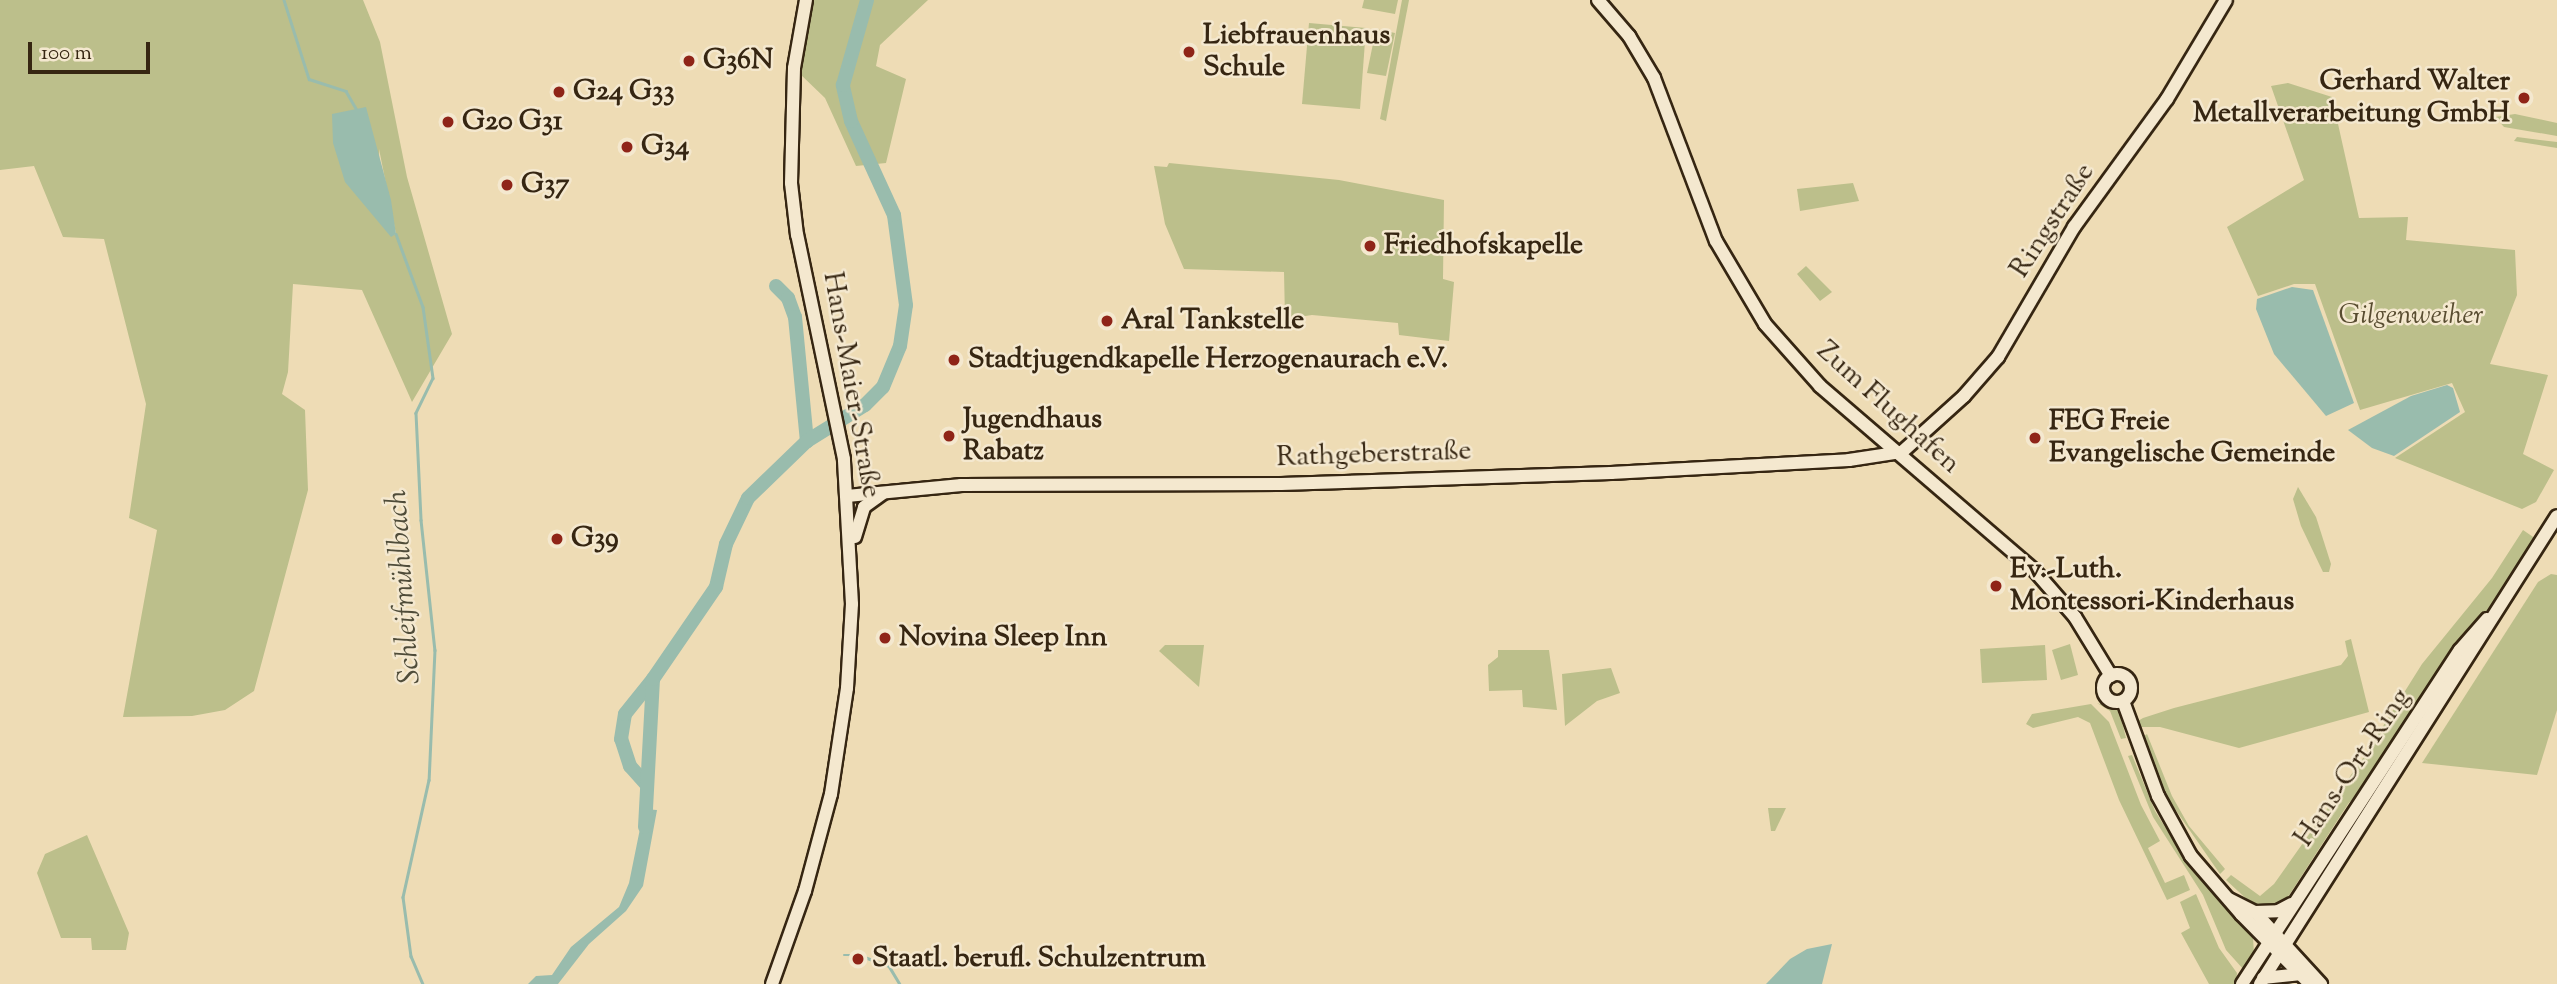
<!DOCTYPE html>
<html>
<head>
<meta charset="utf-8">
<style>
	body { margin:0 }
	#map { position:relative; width:2557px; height:984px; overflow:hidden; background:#eedcb5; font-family:"Sorts Mill Goudy",serif }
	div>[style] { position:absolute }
	.green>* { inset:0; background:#bcbf8b }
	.water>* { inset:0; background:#99bcad }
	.stream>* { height:2.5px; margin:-1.25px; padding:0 1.25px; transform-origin:1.25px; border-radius:1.25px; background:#99bcad }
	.river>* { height:14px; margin:-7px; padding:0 7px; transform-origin:7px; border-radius:7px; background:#99bcad }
	.roads { filter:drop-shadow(2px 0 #362612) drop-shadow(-2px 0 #362612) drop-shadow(0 2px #362612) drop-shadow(0 -2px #362612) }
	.secondary>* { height:12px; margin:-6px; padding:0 6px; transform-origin:6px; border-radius:6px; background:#f4e8cf }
	.secondary>.ring { margin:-6px; padding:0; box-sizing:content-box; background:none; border:12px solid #f4e8cf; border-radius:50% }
	.dots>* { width:19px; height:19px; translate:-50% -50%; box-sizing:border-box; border:4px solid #f4e8cf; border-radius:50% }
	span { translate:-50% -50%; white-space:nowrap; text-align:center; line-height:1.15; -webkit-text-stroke:5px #f4e8cf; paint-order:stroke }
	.poi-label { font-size:28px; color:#362612; font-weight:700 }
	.left { translate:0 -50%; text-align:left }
	.right { translate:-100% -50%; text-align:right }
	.street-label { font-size:28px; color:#362612 }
	.park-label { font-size:28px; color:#584c30; font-style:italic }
	.water-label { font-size:30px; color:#4f4c39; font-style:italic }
	.scale { position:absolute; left:28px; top:42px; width:122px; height:32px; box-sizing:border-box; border:4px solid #362612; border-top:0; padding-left:9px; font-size:21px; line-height:24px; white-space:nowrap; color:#362612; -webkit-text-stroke:5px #f4e8cf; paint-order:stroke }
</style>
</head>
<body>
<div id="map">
	<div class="green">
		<i style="clip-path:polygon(evenodd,0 0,363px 0,380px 42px,407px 177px,452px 334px,412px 402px,362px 290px,293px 284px,288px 372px,282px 394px,305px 410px,308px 490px,254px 691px,225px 710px,192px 716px,123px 717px,157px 530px,129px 518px,146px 404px,104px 239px,63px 237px,34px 166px,0 170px,0 0,379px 149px,396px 234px,391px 236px,381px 222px,379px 149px)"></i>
		<i style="clip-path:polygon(812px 0,928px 0,880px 45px,876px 66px,906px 79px,886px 163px,856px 166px,825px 98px,799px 73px)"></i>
		<i style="clip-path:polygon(1364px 0,1398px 0,1395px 14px,1362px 8px)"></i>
		<i style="clip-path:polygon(1402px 0,1409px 0,1386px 121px,1380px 119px)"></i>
		<i style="clip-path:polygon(1309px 23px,1366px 28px,1360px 109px,1302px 104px)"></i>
		<i style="clip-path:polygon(1376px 29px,1395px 33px,1386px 76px,1367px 73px)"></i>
		<i style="clip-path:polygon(2288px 83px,2332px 97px,2359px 218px,2408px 217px,2406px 240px,2515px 250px,2517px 295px,2490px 364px,2548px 375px,2523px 454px,2554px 470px,2536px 502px,2522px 509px,2395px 458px,2465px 412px,2452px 383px,2360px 410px,2315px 284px,2294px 284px,2258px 296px,2227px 227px,2304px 180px,2271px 86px)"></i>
		<i style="clip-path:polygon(2515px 114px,2557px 123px,2557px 136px,2504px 127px,2495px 117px)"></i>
		<i style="clip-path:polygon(2517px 137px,2557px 142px,2557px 148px,2514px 141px)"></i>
		<i style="clip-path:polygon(1169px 163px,1339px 180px,1444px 200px,1443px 279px,1454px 282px,1449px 341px,1399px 335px,1398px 323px,1312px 315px,1285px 319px,1284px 272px,1184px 269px,1165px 224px,1154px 166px,1167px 167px)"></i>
		<i style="clip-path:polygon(1853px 183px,1859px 201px,1800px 211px,1797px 189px)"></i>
		<i style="clip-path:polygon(1806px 266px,1832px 292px,1820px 301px,1797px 274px)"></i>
		<i style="clip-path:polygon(2298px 487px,2316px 517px,2331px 564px,2329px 572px,2323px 572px,2301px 526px,2293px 499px)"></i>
		<i style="clip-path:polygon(2523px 530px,2536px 539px,2506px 588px,2371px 779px,2348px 804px,2286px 900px,2262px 909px,2251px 903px,2226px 880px,2231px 875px,2260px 896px,2274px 884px,2363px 758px,2422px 664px,2492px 578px)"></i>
		<i style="clip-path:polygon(2551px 574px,2557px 575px,2557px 710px,2537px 775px,2422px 763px,2538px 582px)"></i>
		<i style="clip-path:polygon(2351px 639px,2369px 712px,2239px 748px,2160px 727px,2140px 727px,2138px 721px,2143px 718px,2174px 708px,2341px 665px,2348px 656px,2345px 641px)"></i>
		<i style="clip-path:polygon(2070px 644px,2078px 675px,2061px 680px,2052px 650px)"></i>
		<i style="clip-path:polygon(1165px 645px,1204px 645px,1199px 687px,1159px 651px)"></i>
		<i style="clip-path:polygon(2045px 645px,2047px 680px,1982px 683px,1980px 649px)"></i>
		<i style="clip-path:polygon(1498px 650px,1549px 650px,1557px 710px,1523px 707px,1522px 690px,1489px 691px,1488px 665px,1498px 657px)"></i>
		<i style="clip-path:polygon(1611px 668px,1620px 693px,1597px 701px,1565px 726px,1562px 674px)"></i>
		<i style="clip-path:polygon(2097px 703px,2119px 710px,2126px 738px,2121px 739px,2110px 711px)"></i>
		<i style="clip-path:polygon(2091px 704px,2109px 722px,2141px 805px,2160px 841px,2148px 848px,2165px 883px,2184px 875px,2190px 890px,2167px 900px,2119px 800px,2090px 723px,2078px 717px,2033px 728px,2026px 724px,2032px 714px)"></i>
		<i style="clip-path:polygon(2147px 734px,2172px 796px,2189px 826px,2225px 869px,2220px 874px,2168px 799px,2143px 737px)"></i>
		<i style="clip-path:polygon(2132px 755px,2155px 811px,2185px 859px,2253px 938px,2254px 954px,2244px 970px,2226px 950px,2203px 895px,2153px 817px,2128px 756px)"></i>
		<i style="clip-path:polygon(1768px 808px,1786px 808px,1775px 831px,1771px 831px)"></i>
		<i style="clip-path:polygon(87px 835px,129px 933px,126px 950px,92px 950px,91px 938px,61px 938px,37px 873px,45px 854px)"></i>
		<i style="clip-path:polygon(2196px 894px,2219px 948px,2237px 973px,2236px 984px,2209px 984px,2181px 933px,2190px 928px,2180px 902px)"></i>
	</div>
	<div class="water">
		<i style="clip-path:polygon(366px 107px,391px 200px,396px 234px,391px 237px,345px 182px,333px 143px,332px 114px)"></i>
		<i style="clip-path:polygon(2292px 287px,2313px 290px,2354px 403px,2326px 416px,2274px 354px,2256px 309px,2257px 299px)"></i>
		<i style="clip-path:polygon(2447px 385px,2453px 388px,2460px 412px,2394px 456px,2372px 448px,2348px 430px,2411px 396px)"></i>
		<i style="clip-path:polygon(644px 809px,657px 810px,643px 886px,626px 911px,589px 944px,558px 984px,528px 984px,536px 976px,552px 975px,571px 947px,619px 907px,629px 883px)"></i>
		<i style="clip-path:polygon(1832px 944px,1822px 984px,1766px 984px,1790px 959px,1807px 949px)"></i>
	</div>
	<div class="stream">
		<i style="left:284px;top:0;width:83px;rotate:72.4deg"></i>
		<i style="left:309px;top:79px;width:39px;rotate:18deg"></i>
		<i style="left:346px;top:91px;width:20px;rotate:60deg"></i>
		<i style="left:396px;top:234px;width:78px;rotate:69.7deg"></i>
		<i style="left:423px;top:307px;width:72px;rotate:82deg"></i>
		<i style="left:433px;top:378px;width:39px;rotate:116deg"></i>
		<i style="left:416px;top:413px;width:107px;rotate:87.3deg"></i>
		<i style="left:421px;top:520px;width:131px;rotate:83.9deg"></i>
		<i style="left:435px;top:650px;width:130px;rotate:92.6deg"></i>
		<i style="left:429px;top:780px;width:120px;rotate:102.5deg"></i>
		<i style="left:403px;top:897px;width:60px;rotate:82.3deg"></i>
		<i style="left:411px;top:956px;width:30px;rotate:67deg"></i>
		<i style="left:844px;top:955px;width:15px"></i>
		<i style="left:859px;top:955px;width:32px;rotate:20deg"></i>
		<i style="left:889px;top:966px;width:21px;rotate:59deg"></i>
	</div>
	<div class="river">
		<i style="left:776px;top:286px;width:17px;rotate:45deg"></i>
		<i style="left:788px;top:298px;width:20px;rotate:70deg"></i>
		<i style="left:795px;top:317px;width:125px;rotate:84.5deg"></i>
		<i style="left:647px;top:785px;width:25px;rotate:-132deg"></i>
		<i style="left:630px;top:766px;width:28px;rotate:-108deg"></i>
		<i style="left:621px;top:739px;width:25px;rotate:-81deg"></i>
		<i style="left:625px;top:714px;width:45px;rotate:-51.3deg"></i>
		<i style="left:645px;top:827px;width:148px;rotate:-86.9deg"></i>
		<i style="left:653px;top:679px;width:112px;rotate:-55.6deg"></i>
		<i style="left:716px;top:587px;width:44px;rotate:-76.9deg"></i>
		<i style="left:726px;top:544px;width:51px;rotate:-64.4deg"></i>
		<i style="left:748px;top:498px;width:82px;rotate:-44deg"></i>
		<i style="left:807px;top:441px;width:68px;rotate:-31.8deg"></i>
		<i style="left:865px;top:405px;width:25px;rotate:-45deg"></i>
		<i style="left:883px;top:387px;width:44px;rotate:-67.5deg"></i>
		<i style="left:900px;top:346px;width:41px;rotate:-81.7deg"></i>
		<i style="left:906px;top:305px;width:91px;rotate:-97.6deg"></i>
		<i style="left:894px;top:215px;width:103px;rotate:-114.6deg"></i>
		<i style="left:851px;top:121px;width:37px;rotate:-103deg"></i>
		<i style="left:843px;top:85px;width:88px;rotate:-74.2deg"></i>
	</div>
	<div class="roads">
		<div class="secondary">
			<i style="left:1598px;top:0;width:48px;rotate:49.3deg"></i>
			<i style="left:1629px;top:36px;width:49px;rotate:59.2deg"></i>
			<i style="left:1654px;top:78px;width:174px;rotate:69.2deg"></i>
			<i style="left:1716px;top:241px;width:96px;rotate:59.4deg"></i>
			<i style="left:1765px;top:324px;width:83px;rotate:48.4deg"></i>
			<i style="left:1820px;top:386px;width:284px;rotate:40.7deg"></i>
			<i style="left:2035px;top:571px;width:61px;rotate:49deg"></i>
			<i style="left:2075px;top:617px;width:69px;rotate:58.6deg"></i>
			<i style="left:847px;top:496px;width:115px;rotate:-5.5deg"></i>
			<i style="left:961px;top:485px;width:320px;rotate:-0.2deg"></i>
			<i style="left:1281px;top:484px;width:330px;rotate:-1.9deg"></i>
			<i style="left:1611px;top:473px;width:238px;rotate:-3.1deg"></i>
			<i style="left:1849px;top:460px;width:54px;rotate:-8.6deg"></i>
			<i style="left:1902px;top:452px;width:84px;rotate:-42.1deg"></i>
			<i style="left:1964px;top:396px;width:52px;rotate:-48.9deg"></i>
			<i style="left:1998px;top:357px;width:151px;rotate:-59.7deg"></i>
			<i style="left:2074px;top:227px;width:158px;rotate:-54deg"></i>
			<i style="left:2167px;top:99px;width:115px;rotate:-59.2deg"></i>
			<i style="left:855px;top:537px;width:31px;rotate:-73deg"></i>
			<i style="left:864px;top:507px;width:24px;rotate:-36deg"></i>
			<i class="ring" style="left:2103px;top:674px;width:16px;height:16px"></i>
			<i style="left:2123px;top:701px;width:101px;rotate:69.8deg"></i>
			<i style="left:2158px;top:796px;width:68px;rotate:61.2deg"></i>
			<i style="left:2191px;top:856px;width:77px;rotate:49.2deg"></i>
			<i style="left:2241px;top:914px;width:98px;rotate:45.4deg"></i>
			<i style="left:2229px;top:899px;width:29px;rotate:27deg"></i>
			<i style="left:2255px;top:912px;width:98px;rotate:47.5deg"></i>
			<i style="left:2255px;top:912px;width:23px;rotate:-2deg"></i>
			<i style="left:2278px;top:911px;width:15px;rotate:-28deg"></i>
			<i style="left:2263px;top:978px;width:36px;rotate:-6deg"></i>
			<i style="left:772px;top:984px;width:99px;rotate:-70.5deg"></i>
			<i style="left:805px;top:891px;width:100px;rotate:-75deg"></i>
			<i style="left:831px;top:794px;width:107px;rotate:-81.4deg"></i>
			<i style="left:847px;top:688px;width:84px;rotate:-86.6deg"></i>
			<i style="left:852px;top:604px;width:145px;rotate:-93.2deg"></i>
			<i style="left:844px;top:459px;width:229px;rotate:-101.8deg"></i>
			<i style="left:797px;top:235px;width:52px;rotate:-96.6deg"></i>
			<i style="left:791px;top:183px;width:115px;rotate:-88.5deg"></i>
			<i style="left:794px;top:68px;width:69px;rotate:-80deg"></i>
			<i style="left:2242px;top:984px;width:399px;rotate:-56.9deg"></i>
			<i style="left:2460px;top:650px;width:41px;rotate:-48.9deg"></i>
			<i style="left:2260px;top:984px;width:554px;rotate:-57.6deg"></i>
		</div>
	</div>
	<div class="dots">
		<i style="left:1189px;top:52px;background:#8f2418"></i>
		<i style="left:689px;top:61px;background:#8f2418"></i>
		<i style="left:559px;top:92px;background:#8f2418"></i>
		<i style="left:2524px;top:98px;background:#8f2418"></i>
		<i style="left:448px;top:122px;background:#8f2418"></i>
		<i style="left:627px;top:147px;background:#8f2418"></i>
		<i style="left:507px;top:185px;background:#8f2418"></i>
		<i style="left:1370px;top:246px;background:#8f2418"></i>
		<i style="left:1107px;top:321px;background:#8f2418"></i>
		<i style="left:954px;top:360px;background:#8f2418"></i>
		<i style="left:949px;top:436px;background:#8f2418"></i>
		<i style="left:2035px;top:438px;background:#8f2418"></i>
		<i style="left:557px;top:539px;background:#8f2418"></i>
		<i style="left:1996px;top:586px;background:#8f2418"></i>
		<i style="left:885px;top:638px;background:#8f2418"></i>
		<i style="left:858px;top:959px;background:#8f2418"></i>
	</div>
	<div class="poi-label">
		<span class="left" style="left:1203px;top:52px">Liebfrauenhaus<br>Schule</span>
		<span class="left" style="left:703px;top:61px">G36N</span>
		<span class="right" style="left:2510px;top:98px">Gerhard Walter<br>Metallverarbeitung GmbH</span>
		<span class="left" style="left:573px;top:92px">G24 G33</span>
		<span class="left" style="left:462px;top:122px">G20 G31</span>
		<span class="left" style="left:641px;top:147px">G34</span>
		<span class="left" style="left:521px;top:185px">G37</span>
		<span class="left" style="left:1384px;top:246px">Friedhofskapelle</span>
		<span class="left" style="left:1121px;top:321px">Aral Tankstelle</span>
		<span class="left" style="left:968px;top:360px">Stadtjugendkapelle Herzogenaurach e.V.</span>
		<span class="left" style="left:963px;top:436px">Jugendhaus<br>Rabatz</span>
		<span class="left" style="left:2049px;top:438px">FEG Freie<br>Evangelische Gemeinde</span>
		<span class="left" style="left:571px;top:539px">G39</span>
		<span class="left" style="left:2010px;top:586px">Ev.-Luth.<br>Montessori-Kinderhaus</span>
		<span class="left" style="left:899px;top:638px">Novina Sleep Inn</span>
		<span class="left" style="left:872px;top:959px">Staatl. berufl. Schulzentrum</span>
	</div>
	<div class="street-label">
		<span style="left:2053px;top:221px;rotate:-57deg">Ringstraße</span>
		<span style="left:851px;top:385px;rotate:80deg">Hans-Maier-Straße</span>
		<span style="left:1888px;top:408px;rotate:42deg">Zum Flughafen</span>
		<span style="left:1374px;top:455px;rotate:-2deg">Rathgeberstraße</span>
		<span style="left:2353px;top:768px;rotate:-56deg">Hans-Ort-Ring</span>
	</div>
	<div class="park-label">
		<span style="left:2411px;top:316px">Gilgenweiher</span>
	</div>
	<div class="water-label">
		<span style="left:405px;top:587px;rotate:-94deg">Schleifmühlbach</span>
	</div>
	<div class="scale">100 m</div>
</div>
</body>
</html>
